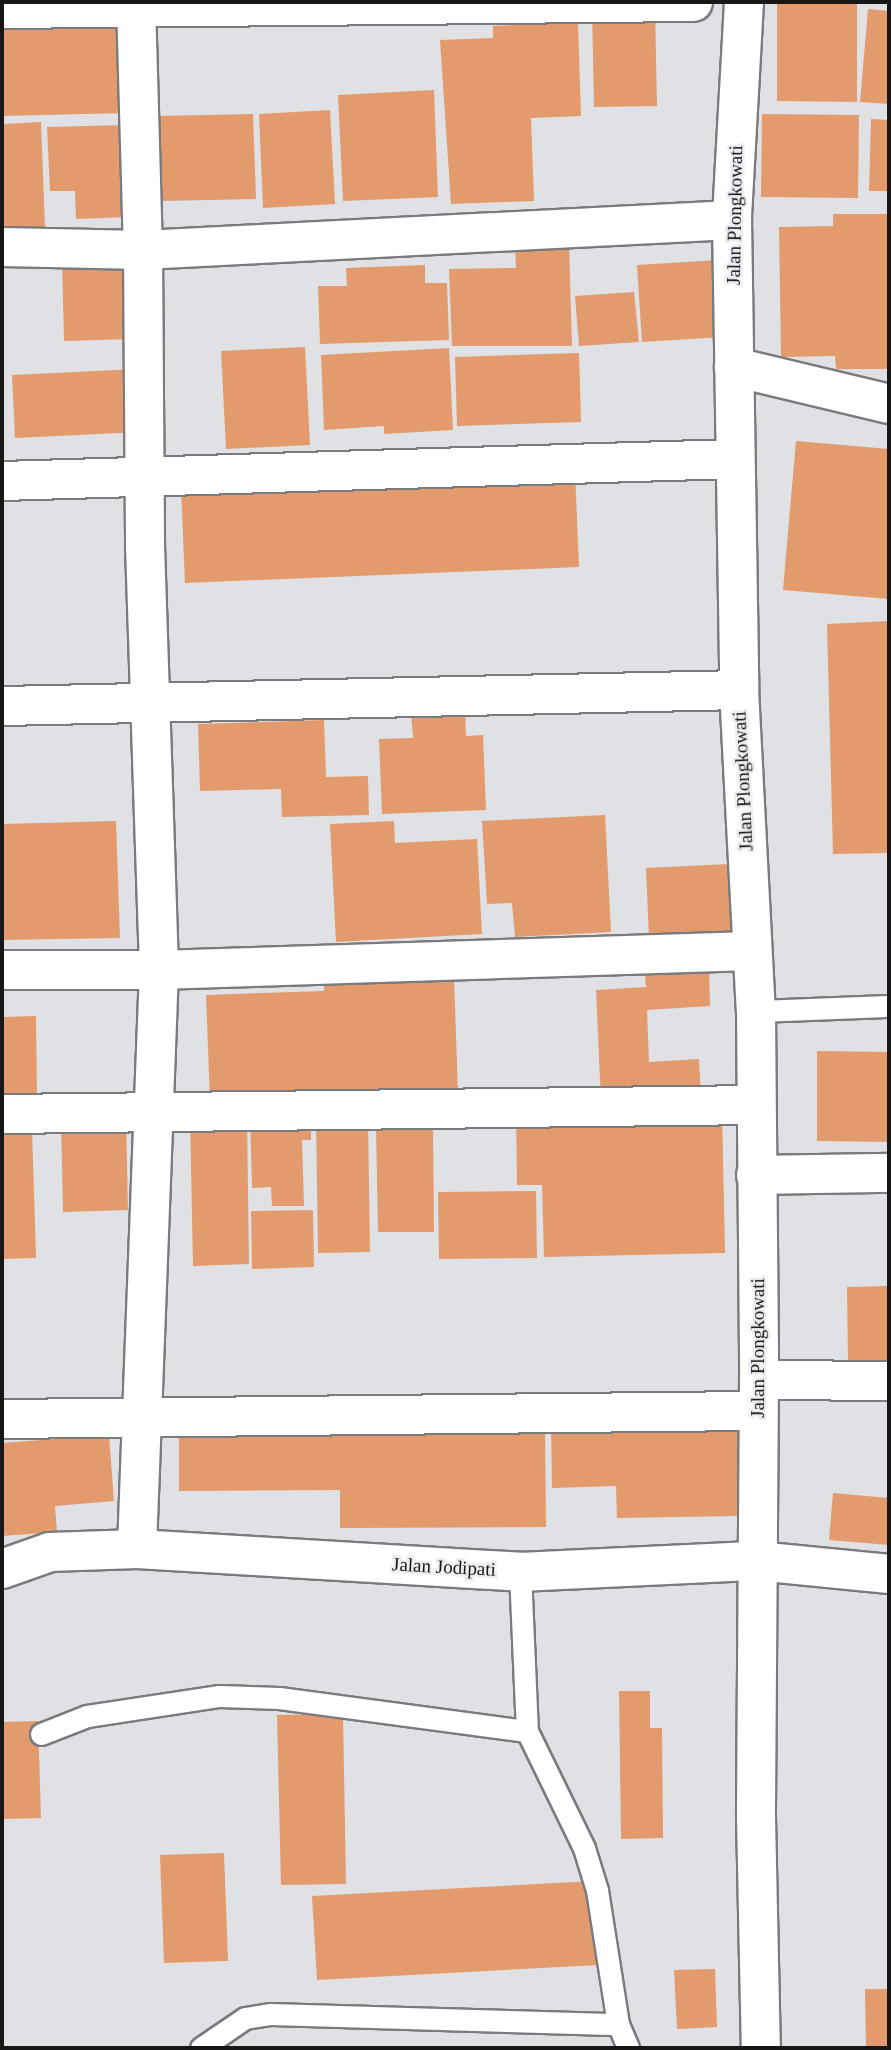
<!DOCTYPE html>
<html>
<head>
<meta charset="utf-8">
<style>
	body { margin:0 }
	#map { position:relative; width:891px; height:2050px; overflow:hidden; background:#e0e1e4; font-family:"Times New Roman",serif }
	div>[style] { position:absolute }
	.building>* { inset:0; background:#e39a6d }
	.roads { filter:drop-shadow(2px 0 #7a7b7e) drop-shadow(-2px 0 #7a7b7e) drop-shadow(0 2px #7a7b7e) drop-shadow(0 -2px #7a7b7e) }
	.service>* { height:21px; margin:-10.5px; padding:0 10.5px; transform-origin:10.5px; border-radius:10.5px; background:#fff }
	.minor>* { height:38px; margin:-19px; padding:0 19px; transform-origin:19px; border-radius:19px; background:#fff }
	.tertiary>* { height:38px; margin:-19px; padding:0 19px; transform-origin:19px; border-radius:19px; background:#fff }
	span { translate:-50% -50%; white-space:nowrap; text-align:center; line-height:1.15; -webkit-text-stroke:5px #edeef1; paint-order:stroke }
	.street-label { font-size:19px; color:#171718 }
	.frame { position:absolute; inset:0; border:4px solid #171718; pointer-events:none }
</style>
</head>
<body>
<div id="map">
	<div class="building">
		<i style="clip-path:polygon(777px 2px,857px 2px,857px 102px,777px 101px)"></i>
		<i style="clip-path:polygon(655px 8px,657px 106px,594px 107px,592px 10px)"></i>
		<i style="clip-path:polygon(868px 9px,889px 11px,889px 104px,860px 102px)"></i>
		<i style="clip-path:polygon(125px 18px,127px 113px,2px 116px,2px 21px)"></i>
		<i style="clip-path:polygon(578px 22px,581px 116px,531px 118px,534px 201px,451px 204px,440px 40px,493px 38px,493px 26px)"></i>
		<i style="clip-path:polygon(434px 90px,438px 197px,343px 201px,338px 95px)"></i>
		<i style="clip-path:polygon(330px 110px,335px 204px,263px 208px,259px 114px)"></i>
		<i style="clip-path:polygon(253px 114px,256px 199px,161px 201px,158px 116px)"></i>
		<i style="clip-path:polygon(762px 114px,859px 115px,858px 198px,761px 197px)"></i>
		<i style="clip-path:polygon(871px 119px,889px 120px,889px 191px,869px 191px)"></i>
		<i style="clip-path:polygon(41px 122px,45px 228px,2px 229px,2px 124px)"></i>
		<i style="clip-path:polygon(125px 125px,128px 217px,76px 219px,75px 191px,50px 191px,47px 127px)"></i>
		<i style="clip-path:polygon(833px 214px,889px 214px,889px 369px,836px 369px,835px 356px,781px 357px,779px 227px,833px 226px)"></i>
		<i style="clip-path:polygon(569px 243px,572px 346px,452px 346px,449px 269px,516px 268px,515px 245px)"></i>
		<i style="clip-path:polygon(128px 259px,131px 339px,64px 341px,62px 261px)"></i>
		<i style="clip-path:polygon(719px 260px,724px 337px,642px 342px,637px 265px)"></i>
		<i style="clip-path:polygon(425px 265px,425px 283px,447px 283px,449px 340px,320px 344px,318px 286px,347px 286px,346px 268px)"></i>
		<i style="clip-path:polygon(634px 292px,639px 342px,579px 346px,575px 296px)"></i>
		<i style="clip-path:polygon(305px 347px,310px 445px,226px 449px,221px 351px)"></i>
		<i style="clip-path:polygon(449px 348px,453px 430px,384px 434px,384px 426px,324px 430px,321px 355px)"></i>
		<i style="clip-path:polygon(579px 353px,581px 422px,457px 426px,455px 357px)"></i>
		<i style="clip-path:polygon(137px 369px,140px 432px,15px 438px,12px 375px)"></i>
		<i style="clip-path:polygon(796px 441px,889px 449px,889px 599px,783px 590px)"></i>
		<i style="clip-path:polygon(575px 471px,579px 567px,185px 583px,181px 488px)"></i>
		<i style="clip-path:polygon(889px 621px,889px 853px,833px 854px,827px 624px)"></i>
		<i style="clip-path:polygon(465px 711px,466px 736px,483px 735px,486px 810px,382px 814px,379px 739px,413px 738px,411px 713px)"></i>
		<i style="clip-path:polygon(324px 720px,326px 777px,368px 776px,369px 815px,282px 817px,281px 789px,200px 791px,198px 724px)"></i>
		<i style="clip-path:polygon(605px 815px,611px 932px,515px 937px,512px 903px,487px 904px,482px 821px)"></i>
		<i style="clip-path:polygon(116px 821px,120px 938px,2px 940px,2px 824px)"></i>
		<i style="clip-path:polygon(394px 821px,395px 843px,477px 839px,482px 934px,336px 942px,330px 824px)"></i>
		<i style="clip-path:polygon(729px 864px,734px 934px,649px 939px,646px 868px)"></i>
		<i style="clip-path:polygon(709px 969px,710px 1006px,647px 1010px,649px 1062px,699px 1059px,701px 1097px,601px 1101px,596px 990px,646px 987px,645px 973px)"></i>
		<i style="clip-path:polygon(454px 976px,458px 1094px,210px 1101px,206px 995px,324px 991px,324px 980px)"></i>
		<i style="clip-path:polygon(36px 1016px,37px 1099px,2px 1100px,2px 1017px)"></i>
		<i style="clip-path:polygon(817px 1051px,889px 1052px,889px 1142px,817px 1141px)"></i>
		<i style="clip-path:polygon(722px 1109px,725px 1253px,544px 1257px,542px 1185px,517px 1185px,516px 1114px)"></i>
		<i style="clip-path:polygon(311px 1112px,311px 1140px,302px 1140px,304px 1206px,272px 1206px,271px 1187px,252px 1188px,250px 1114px)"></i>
		<i style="clip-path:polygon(190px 1116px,247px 1116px,249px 1264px,193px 1266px)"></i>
		<i style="clip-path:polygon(368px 1117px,370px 1252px,318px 1253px,316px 1118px)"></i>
		<i style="clip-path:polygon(126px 1118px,128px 1210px,63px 1212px,61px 1120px)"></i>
		<i style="clip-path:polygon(433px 1127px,434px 1232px,378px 1232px,376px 1128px)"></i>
		<i style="clip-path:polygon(32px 1130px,36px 1258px,2px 1259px,2px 1132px)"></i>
		<i style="clip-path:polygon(536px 1191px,537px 1258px,439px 1259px,438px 1192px)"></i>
		<i style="clip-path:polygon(313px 1210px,314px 1267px,252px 1269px,251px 1211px)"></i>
		<i style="clip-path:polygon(889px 1286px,889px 1362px,848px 1362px,847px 1287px)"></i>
		<i style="clip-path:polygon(738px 1420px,739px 1516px,617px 1518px,616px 1486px,552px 1488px,551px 1424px)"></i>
		<i style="clip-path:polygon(545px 1427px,546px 1527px,340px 1528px,340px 1490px,179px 1491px,179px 1430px)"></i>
		<i style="clip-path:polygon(109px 1435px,114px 1501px,55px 1506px,57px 1532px,2px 1536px,2px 1443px)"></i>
		<i style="clip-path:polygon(833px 1493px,889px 1498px,889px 1545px,829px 1540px)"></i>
		<i style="clip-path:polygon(619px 1691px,650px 1691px,650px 1728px,662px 1728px,663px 1838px,621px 1839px)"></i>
		<i style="clip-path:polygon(343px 1714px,346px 1884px,281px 1885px,277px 1715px)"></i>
		<i style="clip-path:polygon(38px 1721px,41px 1818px,2px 1819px,2px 1722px)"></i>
		<i style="clip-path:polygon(224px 1853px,228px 1961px,164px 1963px,160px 1855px)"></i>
		<i style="clip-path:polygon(594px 1881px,599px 1965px,317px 1980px,312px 1896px)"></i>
		<i style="clip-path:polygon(715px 1969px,717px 2027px,677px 2029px,674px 1970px)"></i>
		<i style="clip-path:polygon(865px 1989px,889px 1989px,889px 2048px,866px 2048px)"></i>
	</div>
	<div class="roads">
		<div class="service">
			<i style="left:756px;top:1011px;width:133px;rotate:-2.2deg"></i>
			<i style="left:520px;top:1572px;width:159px;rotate:87.5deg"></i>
			<i style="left:527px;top:1731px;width:130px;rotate:64deg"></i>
			<i style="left:584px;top:1848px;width:44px;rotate:72.8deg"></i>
			<i style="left:597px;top:1890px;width:136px;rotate:81.1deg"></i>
			<i style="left:618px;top:2024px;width:26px;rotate:67deg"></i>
			<i style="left:41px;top:1734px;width:49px;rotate:-21.4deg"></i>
			<i style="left:87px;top:1716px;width:134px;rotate:-8.6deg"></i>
			<i style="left:220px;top:1696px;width:59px;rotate:1.9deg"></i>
			<i style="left:279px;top:1698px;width:250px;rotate:7.6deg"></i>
			<i style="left:201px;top:2048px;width:53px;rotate:-34.3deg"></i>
			<i style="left:245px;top:2018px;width:26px;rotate:-9deg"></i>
			<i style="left:271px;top:2014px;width:347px;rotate:1.7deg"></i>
		</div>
		<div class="minor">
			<i style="left:136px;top:2px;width:248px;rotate:88.4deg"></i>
			<i style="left:143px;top:250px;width:296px;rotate:89.6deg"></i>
			<i style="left:145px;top:546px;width:424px;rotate:88.1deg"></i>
			<i style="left:159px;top:970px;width:579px;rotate:92.18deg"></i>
			<i style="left:744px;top:2px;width:218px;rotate:93.2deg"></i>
			<i style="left:732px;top:220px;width:470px;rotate:89.1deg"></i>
			<i style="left:739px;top:690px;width:321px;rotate:87deg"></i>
			<i style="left:756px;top:1011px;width:369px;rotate:89.5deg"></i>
			<i style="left:759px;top:1380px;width:437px;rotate:90.4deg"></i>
			<i style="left:756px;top:1817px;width:231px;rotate:88.8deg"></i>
			<i style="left:2px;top:9px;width:691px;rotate:-0.58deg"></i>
			<i style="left:2px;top:247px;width:141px;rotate:1.2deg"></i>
			<i style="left:143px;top:250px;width:590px;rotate:-2.92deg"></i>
			<i style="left:734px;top:367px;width:159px;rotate:13.4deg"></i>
			<i style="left:2px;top:481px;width:733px;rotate:-1.72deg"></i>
			<i style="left:2px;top:706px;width:737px;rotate:-1.24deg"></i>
			<i style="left:2px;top:970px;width:157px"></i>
			<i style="left:159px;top:970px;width:592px;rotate:-1.84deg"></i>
			<i style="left:2px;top:1114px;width:753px;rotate:-0.68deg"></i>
			<i style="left:756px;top:1175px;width:133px;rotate:-0.9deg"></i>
			<i style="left:759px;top:1380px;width:130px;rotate:0.4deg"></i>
			<i style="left:2px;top:1419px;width:756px;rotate:-0.61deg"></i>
		</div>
		<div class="tertiary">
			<i style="left:2px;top:1569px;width:51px;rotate:-19.5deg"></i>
			<i style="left:50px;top:1552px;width:87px;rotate:-2deg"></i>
			<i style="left:137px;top:1549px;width:384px;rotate:3.4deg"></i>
			<i style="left:520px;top:1572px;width:237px;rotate:-2.7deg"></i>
			<i style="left:757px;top:1561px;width:133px;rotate:5.6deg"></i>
		</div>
	</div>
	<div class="street-label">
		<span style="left:735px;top:215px;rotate:-89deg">Jalan Plongkowati</span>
		<span style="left:743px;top:781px;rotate:-93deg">Jalan Plongkowati</span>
		<span style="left:758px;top:1348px;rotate:-90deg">Jalan Plongkowati</span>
		<span style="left:444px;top:1567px;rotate:3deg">Jalan Jodipati</span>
	</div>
	<div class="frame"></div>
</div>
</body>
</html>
